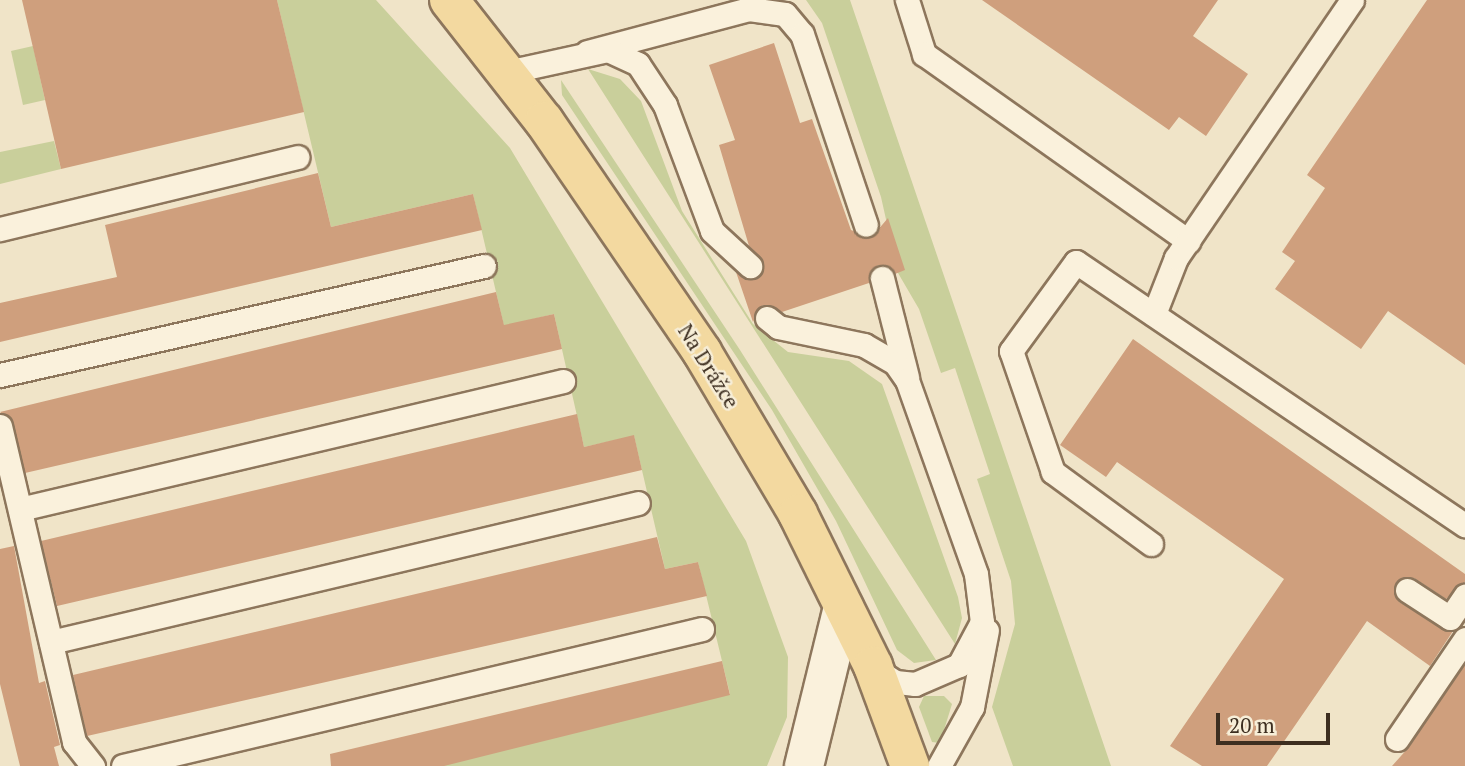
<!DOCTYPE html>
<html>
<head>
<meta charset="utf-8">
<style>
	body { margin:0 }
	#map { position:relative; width:1465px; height:766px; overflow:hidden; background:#f0e4c8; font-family:"PT Serif",serif }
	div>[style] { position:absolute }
	.green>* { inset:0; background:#c9cf9b }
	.building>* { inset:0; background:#cf9f7d }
	.roads { filter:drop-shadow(2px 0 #8d765c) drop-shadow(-2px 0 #8d765c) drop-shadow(0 2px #8d765c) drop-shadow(0 -2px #8d765c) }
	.service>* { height:23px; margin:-11.5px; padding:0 11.5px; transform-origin:11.5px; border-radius:11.5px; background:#faf1dc }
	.minor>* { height:38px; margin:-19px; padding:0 19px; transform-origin:19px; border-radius:19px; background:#faf1dc }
	.primary>* { height:38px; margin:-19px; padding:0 19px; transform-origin:19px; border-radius:19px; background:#f3d9a0 }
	span { translate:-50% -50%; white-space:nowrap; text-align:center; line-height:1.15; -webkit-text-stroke:5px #f7eed8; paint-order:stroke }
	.street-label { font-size:21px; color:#3d2e20 }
	.scale { position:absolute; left:1216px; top:713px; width:114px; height:32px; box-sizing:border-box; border:4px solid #3d2e20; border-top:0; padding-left:9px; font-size:21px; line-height:24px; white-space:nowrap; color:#3d2e20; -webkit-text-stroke:5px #f7eed8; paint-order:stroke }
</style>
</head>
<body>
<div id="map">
	<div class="green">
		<i style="clip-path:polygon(277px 0,376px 0,510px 148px,746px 541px,788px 657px,787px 717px,767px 766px,426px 766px,730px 694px,698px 562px,665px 569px,634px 436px,584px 447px,554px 314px,504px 326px,473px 194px,331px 227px)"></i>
		<i style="clip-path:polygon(806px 0,850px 0,1111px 766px,1013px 766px,992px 707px,1015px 624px,1011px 581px,977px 479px,990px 474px,955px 368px,941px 373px,919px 309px,898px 273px,881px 197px,822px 23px)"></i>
		<i style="clip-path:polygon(33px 46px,45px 100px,23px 105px,11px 51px)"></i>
		<i style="clip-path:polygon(588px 69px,620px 79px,641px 101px,682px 211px,753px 324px,788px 352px,849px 361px,882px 384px,958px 597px,962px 618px,955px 644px)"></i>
		<i style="clip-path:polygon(561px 80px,740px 350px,936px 660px,914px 663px,897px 650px,836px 521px,772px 410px,562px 95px)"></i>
		<i style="clip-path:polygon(54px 141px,61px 169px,0 184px,0 152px)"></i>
		<i style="clip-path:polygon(924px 696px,944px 696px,952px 704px,940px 743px,932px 742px,919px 707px)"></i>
	</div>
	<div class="building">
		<i style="clip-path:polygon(22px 0,277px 0,304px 112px,61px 169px)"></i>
		<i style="clip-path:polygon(982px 0,1218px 0,1193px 36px,1248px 74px,1206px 136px,1179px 117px,1169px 130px)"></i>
		<i style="clip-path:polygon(1427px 0,1465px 0,1465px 365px,1388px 311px,1361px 349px,1275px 289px,1295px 261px,1282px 252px,1325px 188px,1307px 175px)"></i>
		<i style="clip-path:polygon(774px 43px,800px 123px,812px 119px,851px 230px,871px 238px,888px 218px,905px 270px,895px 274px,878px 265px,869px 283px,782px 312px,763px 305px,753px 322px,736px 272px,755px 279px,763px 262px,749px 246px,719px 145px,735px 140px,709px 65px)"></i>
		<i style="clip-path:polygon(318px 173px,331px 227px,473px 194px,482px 230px,0 342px,0 303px,117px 277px,105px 225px)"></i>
		<i style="clip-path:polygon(496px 292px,504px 325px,554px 314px,562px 349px,25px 473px,13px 422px,0 412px)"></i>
		<i style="clip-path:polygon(1133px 339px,1465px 574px,1465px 582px,1446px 599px,1414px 578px,1396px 582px,1399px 602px,1453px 631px,1430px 666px,1367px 621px,1267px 766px,1202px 766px,1170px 746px,1284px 579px,1117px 462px,1106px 477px,1060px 445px)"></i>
		<i style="clip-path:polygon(577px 414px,584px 447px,634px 435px,642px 470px,57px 606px,41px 541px)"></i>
		<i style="clip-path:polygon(657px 537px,665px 569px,698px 562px,707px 596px,87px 736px,73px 675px)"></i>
		<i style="clip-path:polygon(14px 546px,39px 683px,45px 681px,60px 745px,54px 747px,59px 766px,20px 766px,0 684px,0 549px)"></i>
		<i style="clip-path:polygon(722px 661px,730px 695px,444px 766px,331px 766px,330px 754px)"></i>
		<i style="clip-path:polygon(1465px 664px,1465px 766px,1392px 766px,1409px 747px)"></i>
	</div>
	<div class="roads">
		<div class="service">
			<i style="left:907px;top:0;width:57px;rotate:72.5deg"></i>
			<i style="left:924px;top:54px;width:324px;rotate:35.3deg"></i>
			<i style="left:587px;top:52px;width:168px;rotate:-14.9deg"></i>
			<i style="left:749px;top:9px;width:36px;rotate:8deg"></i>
			<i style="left:785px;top:14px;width:26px;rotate:50deg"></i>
			<i style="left:802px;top:34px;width:201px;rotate:71.5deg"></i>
			<i style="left:507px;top:72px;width:103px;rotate:-12.3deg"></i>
			<i style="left:608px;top:50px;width:33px;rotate:25deg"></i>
			<i style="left:638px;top:64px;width:49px;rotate:56.6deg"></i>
			<i style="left:665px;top:105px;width:134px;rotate:69.5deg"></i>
			<i style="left:712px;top:231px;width:52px;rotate:42.6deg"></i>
			<i style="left:0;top:229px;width:306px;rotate:-13.6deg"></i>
			<i style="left:882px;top:278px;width:102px;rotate:75.8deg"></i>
			<i style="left:1154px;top:314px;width:60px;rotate:-68.6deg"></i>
			<i style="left:1176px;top:258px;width:312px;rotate:-55.7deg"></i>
			<i style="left:767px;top:318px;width:14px;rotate:39deg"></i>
			<i style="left:778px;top:327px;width:88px;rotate:11.8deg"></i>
			<i style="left:864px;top:345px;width:36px;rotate:30deg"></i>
			<i style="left:895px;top:363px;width:21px;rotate:55deg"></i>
			<i style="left:907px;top:380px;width:206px;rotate:70.4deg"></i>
			<i style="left:976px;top:574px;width:48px;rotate:82.9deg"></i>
			<i style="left:982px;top:622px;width:49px;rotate:118.1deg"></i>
			<i style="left:959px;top:665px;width:48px;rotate:156.6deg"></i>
			<i style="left:915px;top:684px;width:20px;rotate:-174deg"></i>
			<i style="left:895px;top:682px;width:24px;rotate:-147deg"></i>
			<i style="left:0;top:375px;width:496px;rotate:-12.7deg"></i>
			<i style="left:0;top:426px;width:325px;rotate:76.8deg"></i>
			<i style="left:74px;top:742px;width:31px;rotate:52deg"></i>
			<i style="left:20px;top:509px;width:558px;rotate:-13.26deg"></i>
			<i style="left:1151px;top:544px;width:122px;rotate:-143.7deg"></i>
			<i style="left:1053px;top:472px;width:128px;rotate:-109.1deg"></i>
			<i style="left:1011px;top:351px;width:110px;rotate:-53.9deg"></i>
			<i style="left:1076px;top:262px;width:470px;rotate:34.1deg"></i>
			<i style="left:1407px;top:590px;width:51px;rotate:33.1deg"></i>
			<i style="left:1450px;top:618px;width:27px;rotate:-56deg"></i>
			<i style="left:51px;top:642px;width:603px;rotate:-13.32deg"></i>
			<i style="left:1397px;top:739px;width:121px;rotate:-55.8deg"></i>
			<i style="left:123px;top:766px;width:595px;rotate:-13.31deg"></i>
			<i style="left:939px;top:766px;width:68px;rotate:-60.8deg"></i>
			<i style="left:972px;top:707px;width:78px;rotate:-79deg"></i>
		</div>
		<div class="minor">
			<i style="left:804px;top:766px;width:164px;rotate:-76.2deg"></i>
		</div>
		<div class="primary">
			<i style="left:449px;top:0;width:154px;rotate:51.9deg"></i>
			<i style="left:544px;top:121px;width:280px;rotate:55.6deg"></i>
			<i style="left:702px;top:352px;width:188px;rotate:59.3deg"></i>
			<i style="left:798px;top:514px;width:169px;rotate:63.7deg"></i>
			<i style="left:873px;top:666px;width:107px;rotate:69.7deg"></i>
		</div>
	</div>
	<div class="street-label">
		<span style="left:709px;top:366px;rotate:58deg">Na Drážce</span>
	</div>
	<div class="scale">20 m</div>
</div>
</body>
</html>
